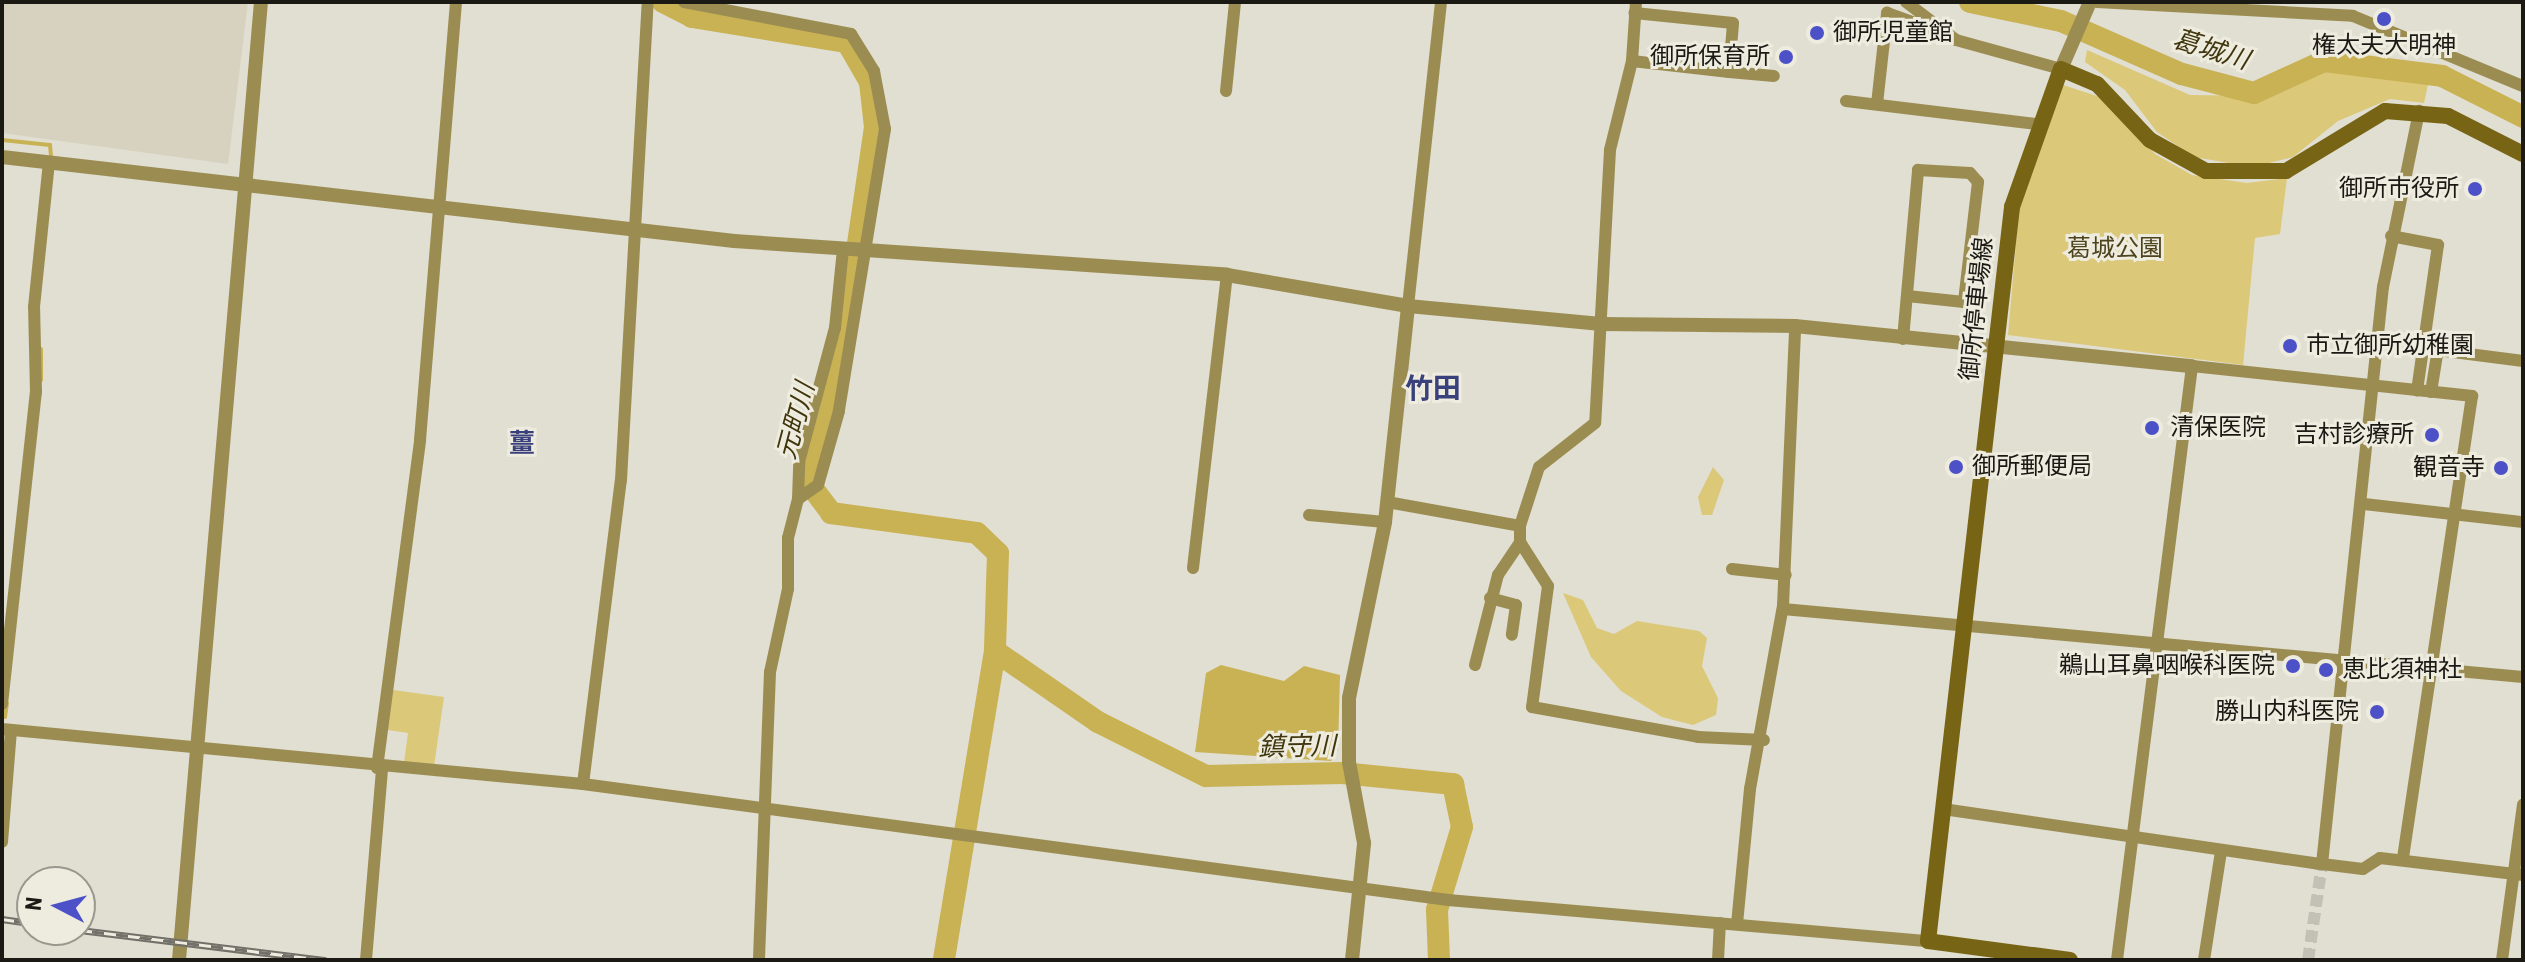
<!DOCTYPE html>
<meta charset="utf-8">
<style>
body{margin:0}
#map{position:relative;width:2525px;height:962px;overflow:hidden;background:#e1ded2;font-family:"Roboto Condensed","Noto Sans JP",sans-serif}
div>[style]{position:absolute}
.built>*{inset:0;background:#d7d2bf}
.green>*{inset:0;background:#dcc879}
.water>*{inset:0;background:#c9b254}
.stream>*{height:4px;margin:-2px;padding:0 2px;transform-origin:2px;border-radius:2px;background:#c9b254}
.river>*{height:22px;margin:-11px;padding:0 11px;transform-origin:11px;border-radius:11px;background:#c9b254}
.minor-tunnel>*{height:12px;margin-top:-6px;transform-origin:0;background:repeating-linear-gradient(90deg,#c3c0b6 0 12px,transparent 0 18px)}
.minor>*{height:12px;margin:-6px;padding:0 6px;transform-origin:6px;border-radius:6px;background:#9b8d52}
.tertiary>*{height:14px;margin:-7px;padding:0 7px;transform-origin:7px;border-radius:7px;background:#9b8d52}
.secondary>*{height:16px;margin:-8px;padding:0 8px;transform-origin:8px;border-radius:8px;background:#776515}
.rail>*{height:7px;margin-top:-3.5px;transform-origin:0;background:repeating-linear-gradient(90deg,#eeebdf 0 12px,#727068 0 24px);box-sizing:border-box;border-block:2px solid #727068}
.dots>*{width:22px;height:22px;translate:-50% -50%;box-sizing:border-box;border:4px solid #eeebdf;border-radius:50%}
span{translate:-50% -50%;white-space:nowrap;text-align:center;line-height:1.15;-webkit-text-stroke:6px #eeebdf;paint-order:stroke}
.poi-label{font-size:24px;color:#1a1914}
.left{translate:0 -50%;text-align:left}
.right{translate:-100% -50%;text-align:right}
.park-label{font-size:24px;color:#4d431c}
.street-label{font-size:24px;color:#1a1914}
.water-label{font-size:26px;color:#40360d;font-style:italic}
.neighbourhood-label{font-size:26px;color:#39407b;font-weight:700}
.quarter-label{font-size:28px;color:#39407b;font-weight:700}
.frame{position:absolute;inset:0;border:4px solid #1a1914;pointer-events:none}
.north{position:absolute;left:16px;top:866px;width:80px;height:80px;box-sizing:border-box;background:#eeebdf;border:2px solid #99978e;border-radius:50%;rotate:276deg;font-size:22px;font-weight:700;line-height:32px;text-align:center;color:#1a1914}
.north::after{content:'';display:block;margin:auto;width:28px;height:36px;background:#4c51c7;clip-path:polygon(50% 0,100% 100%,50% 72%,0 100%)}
</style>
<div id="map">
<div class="built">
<div style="clip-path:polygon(2px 2px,248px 2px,228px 164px,2px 133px)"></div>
</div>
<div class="green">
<div style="clip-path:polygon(2087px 50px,2190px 95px,2265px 96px,2290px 76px,2360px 64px,2429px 80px,2424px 103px,2390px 99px,2338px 121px,2293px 157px,2252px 167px,2194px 157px,2157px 132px,2125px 90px,2085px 62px)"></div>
<div style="clip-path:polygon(2063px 85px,2106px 99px,2155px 154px,2192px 175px,2247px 183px,2287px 178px,2280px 234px,2255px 238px,2243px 365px,2008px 335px,2019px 209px)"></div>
<div style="clip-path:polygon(1713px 467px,1724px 480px,1712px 515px,1702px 515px,1698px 497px)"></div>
<div style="clip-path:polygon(1563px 593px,1583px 600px,1597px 628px,1614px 634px,1637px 621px,1699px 631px,1707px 638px,1702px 666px,1718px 698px,1716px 715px,1693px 725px,1662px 717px,1621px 691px,1591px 657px)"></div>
<div style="clip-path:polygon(386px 689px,444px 697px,433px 773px,403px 770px,408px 733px,381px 729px)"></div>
</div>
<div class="water">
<div style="clip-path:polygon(1221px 665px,1284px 681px,1304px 666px,1340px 675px,1338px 750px,1331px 761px,1195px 752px,1206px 673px)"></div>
</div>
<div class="stream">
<div style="left:2px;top:140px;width:48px;rotate:5.9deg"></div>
<div style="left:50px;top:145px;width:12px;rotate:85deg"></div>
<div style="left:41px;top:349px;width:31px;rotate:90deg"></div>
<div style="left:5px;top:717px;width:14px;rotate:-82deg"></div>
</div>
<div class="river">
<div style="left:663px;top:2px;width:33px;rotate:27deg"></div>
<div style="left:692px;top:17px;width:157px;rotate:9.2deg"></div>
<div style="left:847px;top:42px;width:46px;rotate:60.1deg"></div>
<div style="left:870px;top:82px;width:45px;rotate:83.7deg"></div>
<div style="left:875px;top:127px;width:181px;rotate:98.3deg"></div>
<div style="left:849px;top:306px;width:108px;rotate:100.2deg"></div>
<div style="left:830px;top:412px;width:73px;rotate:107.4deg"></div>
<div style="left:808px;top:482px;width:39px;rotate:53deg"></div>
<div style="left:831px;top:513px;width:147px;rotate:7.8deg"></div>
<div style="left:977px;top:533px;width:29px;rotate:44deg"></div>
<div style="left:998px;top:553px;width:98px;rotate:91.8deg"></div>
<div style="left:995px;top:651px;width:313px;rotate:99.4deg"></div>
<div style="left:1970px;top:2px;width:93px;rotate:11.8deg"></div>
<div style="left:2061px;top:21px;width:132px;rotate:23.7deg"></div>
<div style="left:2182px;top:74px;width:74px;rotate:14.8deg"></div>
<div style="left:2254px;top:93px;width:77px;rotate:-24.6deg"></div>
<div style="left:2324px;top:61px;width:119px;rotate:7.2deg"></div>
<div style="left:2442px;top:76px;width:91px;rotate:26.8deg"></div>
<div style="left:995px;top:651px;width:125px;rotate:34.6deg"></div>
<div style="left:1098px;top:722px;width:121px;rotate:26.6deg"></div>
<div style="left:1206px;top:776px;width:136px;rotate:-1.3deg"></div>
<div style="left:1342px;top:773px;width:112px;rotate:5.7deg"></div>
<div style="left:1453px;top:784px;width:44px;rotate:78.2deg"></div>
<div style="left:1462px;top:827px;width:87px;rotate:106.8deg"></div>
<div style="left:1437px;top:910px;width:50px;rotate:87.7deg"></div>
</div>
<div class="minor-tunnel">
<div style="left:2308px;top:960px;width:97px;rotate:-81.7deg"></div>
</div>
<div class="minor">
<div style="left:684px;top:2px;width:170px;rotate:10.8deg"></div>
<div style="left:851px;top:34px;width:44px;rotate:58.1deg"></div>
<div style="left:874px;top:71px;width:59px;rotate:79.3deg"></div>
<div style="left:885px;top:129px;width:286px;rotate:99.3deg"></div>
<div style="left:839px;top:411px;width:77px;rotate:105.8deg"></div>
<div style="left:818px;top:485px;width:24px;rotate:145deg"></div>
<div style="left:798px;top:499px;width:40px;rotate:104.4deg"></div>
<div style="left:788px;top:538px;width:51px;rotate:90deg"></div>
<div style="left:788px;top:589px;width:85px;rotate:102.2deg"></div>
<div style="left:770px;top:672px;width:288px;rotate:92.2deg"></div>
<div style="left:1636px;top:2px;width:59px;rotate:93.9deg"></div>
<div style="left:1632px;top:61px;width:92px;rotate:103.9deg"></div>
<div style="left:1610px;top:150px;width:273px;rotate:93.1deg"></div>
<div style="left:1595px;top:423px;width:71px;rotate:141.8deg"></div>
<div style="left:1539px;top:467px;width:62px;rotate:107.9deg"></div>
<div style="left:1520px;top:526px;width:16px;rotate:90deg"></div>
<div style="left:1520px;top:542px;width:52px;rotate:57.5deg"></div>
<div style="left:1548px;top:586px;width:122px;rotate:97.5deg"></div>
<div style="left:1532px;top:707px;width:169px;rotate:10.2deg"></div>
<div style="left:1698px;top:737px;width:66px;rotate:2.6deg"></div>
<div style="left:1906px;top:2px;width:63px;rotate:37.2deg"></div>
<div style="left:1956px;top:40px;width:109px;rotate:15.4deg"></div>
<div style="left:2097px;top:2px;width:256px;rotate:3.1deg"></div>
<div style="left:2353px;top:16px;width:184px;rotate:22.4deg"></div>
<div style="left:1632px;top:61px;width:98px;rotate:6.5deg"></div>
<div style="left:1729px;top:72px;width:49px;rotate:-85.3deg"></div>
<div style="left:1733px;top:23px;width:99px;rotate:-174.2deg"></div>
<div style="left:1729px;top:72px;width:45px;rotate:5.1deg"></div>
<div style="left:1226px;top:91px;width:89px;rotate:-84.2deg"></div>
<div style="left:1846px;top:101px;width:192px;rotate:6.9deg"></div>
<div style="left:1877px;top:104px;width:92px;rotate:-83.7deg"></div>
<div style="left:1887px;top:13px;width:56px;rotate:19.7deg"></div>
<div style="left:2391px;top:236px;width:48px;rotate:10.8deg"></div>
<div style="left:2438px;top:245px;width:147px;rotate:98.2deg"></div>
<div style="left:1408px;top:306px;width:306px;rotate:-83.8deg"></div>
<div style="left:1903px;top:339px;width:170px;rotate:-84.9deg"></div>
<div style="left:1918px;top:170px;width:52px;rotate:3.3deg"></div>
<div style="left:1970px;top:173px;width:12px;rotate:48deg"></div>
<div style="left:1978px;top:182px;width:121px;rotate:96.7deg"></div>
<div style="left:1964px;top:302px;width:57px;rotate:-174deg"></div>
<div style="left:2422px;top:348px;width:102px;rotate:7.3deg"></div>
<div style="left:2431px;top:392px;width:44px;rotate:-80.8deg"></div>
<div style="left:798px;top:499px;width:37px;rotate:-88deg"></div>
<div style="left:799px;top:462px;width:139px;rotate:-75deg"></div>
<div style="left:835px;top:328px;width:79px;rotate:-84.2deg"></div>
<div style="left:1387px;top:502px;width:135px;rotate:10.2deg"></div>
<div style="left:2364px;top:504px;width:160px;rotate:6.5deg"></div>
<div style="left:1309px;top:515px;width:76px;rotate:5.3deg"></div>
<div style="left:1193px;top:568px;width:295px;rotate:-83.4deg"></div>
<div style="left:1732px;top:569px;width:54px;rotate:6.3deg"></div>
<div style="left:1490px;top:598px;width:27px;rotate:15deg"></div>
<div style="left:1516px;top:605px;width:30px;rotate:98deg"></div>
<div style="left:1783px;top:609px;width:743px;rotate:5.25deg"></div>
<div style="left:1475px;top:665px;width:93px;rotate:-75.7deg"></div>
<div style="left:1498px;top:575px;width:40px;rotate:-56deg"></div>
<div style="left:2px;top:704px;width:314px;rotate:-83.8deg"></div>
<div style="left:36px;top:392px;width:85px;rotate:-91.3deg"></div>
<div style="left:34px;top:307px;width:146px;rotate:-84.1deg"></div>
<div style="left:2px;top:729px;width:584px;rotate:5.41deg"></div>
<div style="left:583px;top:784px;width:873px;rotate:7.64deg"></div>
<div style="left:1448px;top:900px;width:482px;rotate:4.9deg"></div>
<div style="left:377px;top:768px;width:331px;rotate:-82.5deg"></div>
<div style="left:420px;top:440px;width:439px;rotate:-85.3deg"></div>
<div style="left:583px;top:784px;width:306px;rotate:-82.9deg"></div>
<div style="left:621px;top:480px;width:479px;rotate:-86.8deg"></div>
<div style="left:1943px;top:809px;width:383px;rotate:8.3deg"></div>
<div style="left:2322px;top:864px;width:41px;rotate:7deg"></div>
<div style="left:2363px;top:869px;width:20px;rotate:-33deg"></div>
<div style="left:2380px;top:858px;width:144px;rotate:6.8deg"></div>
<div style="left:2px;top:842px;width:112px;rotate:-85.4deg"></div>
<div style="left:2322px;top:864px;width:580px;rotate:-83.97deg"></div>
<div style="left:2383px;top:287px;width:180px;rotate:-78.4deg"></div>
<div style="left:1737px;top:924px;width:136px;rotate:-84.5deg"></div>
<div style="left:1750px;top:789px;width:186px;rotate:-79.8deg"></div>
<div style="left:1783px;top:606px;width:280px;rotate:-87.5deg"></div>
<div style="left:366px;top:960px;width:192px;rotate:-85.2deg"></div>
<div style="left:1718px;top:960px;width:37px;rotate:-87deg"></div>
<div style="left:2117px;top:960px;width:599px;rotate:-82.8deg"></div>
<div style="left:2192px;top:366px;width:282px;rotate:6.1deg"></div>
<div style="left:2472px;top:396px;width:469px;rotate:98.5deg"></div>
<div style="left:2204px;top:960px;width:110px;rotate:-81.1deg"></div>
<div style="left:2502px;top:960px;width:157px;rotate:-82.3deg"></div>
</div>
<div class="tertiary">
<div style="left:2061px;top:69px;width:73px;rotate:-66.6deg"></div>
<div style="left:2px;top:157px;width:737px;rotate:6.55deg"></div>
<div style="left:734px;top:241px;width:494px;rotate:3.9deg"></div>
<div style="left:1227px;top:275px;width:184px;rotate:9.7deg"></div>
<div style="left:1408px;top:306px;width:194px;rotate:5.3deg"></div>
<div style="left:1601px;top:324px;width:194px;rotate:0.6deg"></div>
<div style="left:1795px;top:326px;width:399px;rotate:5.8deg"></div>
<div style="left:179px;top:960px;width:962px;rotate:-85.11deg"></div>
<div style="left:1352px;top:960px;width:118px;rotate:-84.1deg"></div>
<div style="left:1364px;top:843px;width:82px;rotate:-100.5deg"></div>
<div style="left:1349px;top:762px;width:64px;rotate:-90deg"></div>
<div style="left:1349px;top:698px;width:180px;rotate:-78.4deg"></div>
<div style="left:1385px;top:522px;width:217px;rotate:-83.9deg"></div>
</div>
<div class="secondary">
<div style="left:2070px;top:960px;width:143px;rotate:-172.4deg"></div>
<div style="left:1928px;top:941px;width:739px;rotate:-83.47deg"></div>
<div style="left:2012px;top:207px;width:146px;rotate:-70.5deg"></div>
<div style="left:2061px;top:69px;width:39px;rotate:23deg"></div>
<div style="left:2097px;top:84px;width:77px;rotate:46.6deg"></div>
<div style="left:2150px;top:140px;width:64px;rotate:29deg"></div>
<div style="left:2206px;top:171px;width:80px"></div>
<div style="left:2286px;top:171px;width:116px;rotate:-31.2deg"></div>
<div style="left:2385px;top:111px;width:63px;rotate:4.5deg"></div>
<div style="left:2448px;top:116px;width:84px;rotate:26.9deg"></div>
</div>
<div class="rail">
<div style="left:2px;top:919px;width:30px;rotate:8deg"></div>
<div style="left:80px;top:930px;width:248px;rotate:7deg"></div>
</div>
<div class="dots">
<div style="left:2384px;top:19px;background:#4c51c7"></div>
<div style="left:1817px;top:33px;background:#4c51c7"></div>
<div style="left:1786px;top:57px;background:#4c51c7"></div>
<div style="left:2475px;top:189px;background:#4c51c7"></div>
<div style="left:2290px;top:346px;background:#4c51c7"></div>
<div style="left:2152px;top:428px;background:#4c51c7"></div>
<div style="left:2432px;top:435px;background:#4c51c7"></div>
<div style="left:1956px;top:467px;background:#4c51c7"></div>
<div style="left:2501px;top:468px;background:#4c51c7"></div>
<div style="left:2293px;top:666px;background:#4c51c7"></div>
<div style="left:2326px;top:670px;background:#4c51c7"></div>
<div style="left:2377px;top:712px;background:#4c51c7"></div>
</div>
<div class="poi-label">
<span class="left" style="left:1833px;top:33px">御所児童館</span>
<span style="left:2384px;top:46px">権太夫大明神</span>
<span class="right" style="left:1770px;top:57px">御所保育所</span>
<span class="right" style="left:2459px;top:189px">御所市役所</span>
<span class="left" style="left:2306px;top:346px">市立御所幼稚園</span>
<span class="left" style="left:2170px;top:428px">清保医院</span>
<span class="right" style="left:2414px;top:435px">吉村診療所</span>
<span class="left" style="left:1972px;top:467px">御所郵便局</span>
<span class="right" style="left:2485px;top:468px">観音寺</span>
<span class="right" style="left:2275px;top:666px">鵜山耳鼻咽喉科医院</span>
<span class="left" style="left:2342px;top:670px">恵比須神社</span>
<span class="right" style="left:2359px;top:712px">勝山内科医院</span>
</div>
<div class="park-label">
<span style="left:2115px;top:249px">葛城公園</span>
</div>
<div class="street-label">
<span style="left:1977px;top:309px;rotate:-84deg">御所停車場線</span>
</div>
<div class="water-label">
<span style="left:2211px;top:50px;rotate:17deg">葛城川</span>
<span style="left:796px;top:421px;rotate:-75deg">元町川</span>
<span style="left:1297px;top:747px;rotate:-1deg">鎮守川</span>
</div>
<div class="neighbourhood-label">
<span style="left:522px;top:444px">薑</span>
</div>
<div class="quarter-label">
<span style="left:1433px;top:389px">竹田</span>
</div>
<div class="frame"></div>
<div class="north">N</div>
</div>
